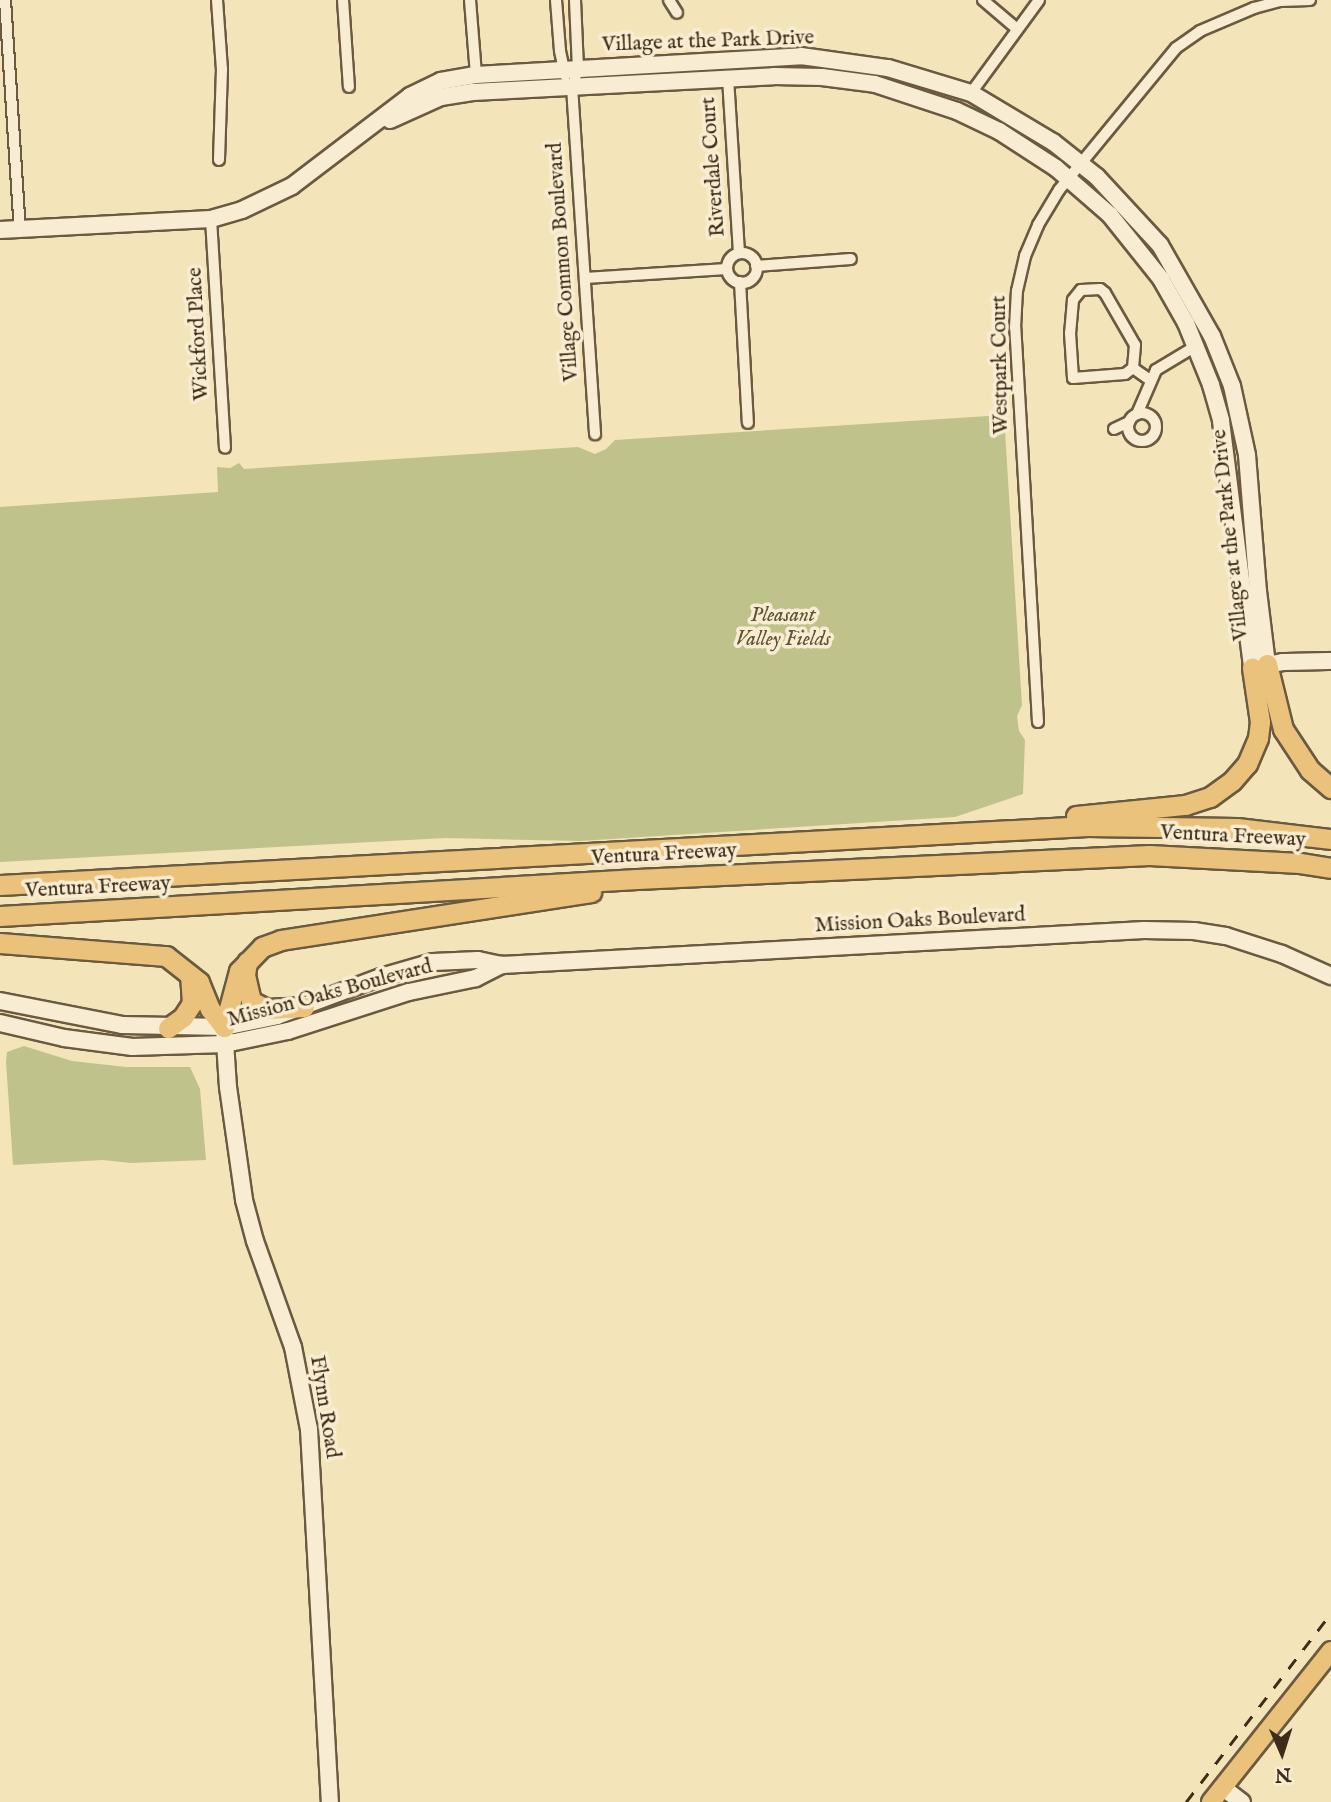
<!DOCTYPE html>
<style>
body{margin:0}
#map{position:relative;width:1331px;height:1802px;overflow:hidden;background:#f4e4b9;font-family:"IM FELL English",serif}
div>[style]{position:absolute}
.green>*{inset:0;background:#c0c28c}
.roads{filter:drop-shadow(2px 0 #6b5a40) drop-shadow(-2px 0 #6b5a40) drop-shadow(0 2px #6b5a40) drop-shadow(0 -2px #6b5a40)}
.street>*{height:10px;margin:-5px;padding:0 5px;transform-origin:5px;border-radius:5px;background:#f8edd2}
.street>.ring{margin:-5px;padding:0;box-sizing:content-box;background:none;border:10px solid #f8edd2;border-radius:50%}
.secondary>*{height:16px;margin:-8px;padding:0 8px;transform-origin:8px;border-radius:8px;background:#f8edd2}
.primary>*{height:18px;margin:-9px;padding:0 9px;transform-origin:9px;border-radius:9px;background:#eac27c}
.highway>*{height:19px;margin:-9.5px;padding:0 9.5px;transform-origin:9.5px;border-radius:9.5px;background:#eac27c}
.rail>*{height:2.5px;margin-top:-1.25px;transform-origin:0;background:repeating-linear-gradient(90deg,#3d2c17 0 12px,transparent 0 24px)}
span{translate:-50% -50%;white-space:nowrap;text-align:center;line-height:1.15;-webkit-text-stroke:7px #f8edd2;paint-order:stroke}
.street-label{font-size:21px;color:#3d2c17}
.park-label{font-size:21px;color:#5e5234;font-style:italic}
.north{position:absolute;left:1247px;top:1718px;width:70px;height:70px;-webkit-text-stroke:5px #f8edd2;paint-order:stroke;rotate:177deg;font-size:19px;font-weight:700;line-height:28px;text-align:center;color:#3d2c17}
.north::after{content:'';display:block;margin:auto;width:24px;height:32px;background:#3d2c17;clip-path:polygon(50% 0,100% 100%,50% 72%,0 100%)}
</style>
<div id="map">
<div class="green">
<div style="clip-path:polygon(1004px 415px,1022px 705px,1017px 716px,1019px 731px,1025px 740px,1023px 794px,955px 817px,580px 841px,446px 838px,0 862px,0 507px,218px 492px,217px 467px,230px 468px,239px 463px,244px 469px,578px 447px,595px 454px,606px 449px,615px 440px)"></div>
<div style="clip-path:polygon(24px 1046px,72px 1061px,126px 1067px,190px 1067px,200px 1089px,206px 1160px,130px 1163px,103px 1160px,13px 1165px,6px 1062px,7px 1052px)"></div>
</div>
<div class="roads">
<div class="street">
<div style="left:5px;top:0;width:230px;rotate:86.3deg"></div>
<div style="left:217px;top:0;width:69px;rotate:85.9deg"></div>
<div style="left:222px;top:69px;width:91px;rotate:91.9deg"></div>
<div style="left:343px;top:0;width:87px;rotate:86.1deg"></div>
<div style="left:470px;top:0;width:75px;rotate:85.4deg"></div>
<div style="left:556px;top:0;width:51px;rotate:85.5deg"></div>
<div style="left:560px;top:51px;width:25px;rotate:78deg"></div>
<div style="left:575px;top:0;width:69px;rotate:87.5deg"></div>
<div style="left:578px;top:69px;width:19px;rotate:108deg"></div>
<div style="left:572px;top:87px;width:15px;rotate:86deg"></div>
<div style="left:573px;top:102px;width:333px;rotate:86.2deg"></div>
<div style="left:669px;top:0;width:15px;rotate:58deg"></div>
<div style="left:983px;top:0;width:43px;rotate:40.3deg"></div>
<div style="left:728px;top:78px;width:175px;rotate:86.4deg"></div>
<div style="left:971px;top:93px;width:115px;rotate:-53.8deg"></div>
<div style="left:211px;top:219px;width:229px;rotate:86.5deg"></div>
<div class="ring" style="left:727px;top:253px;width:20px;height:20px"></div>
<div style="left:756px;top:266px;width:95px;rotate:-4.2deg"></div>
<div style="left:585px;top:278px;width:142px;rotate:-3.6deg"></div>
<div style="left:740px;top:282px;width:141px;rotate:86.8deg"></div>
<div style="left:1133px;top:368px;width:23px;rotate:-85deg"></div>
<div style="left:1135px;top:345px;width:60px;rotate:-120deg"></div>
<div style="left:1105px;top:293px;width:6px;rotate:-141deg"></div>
<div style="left:1100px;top:289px;width:19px;rotate:177deg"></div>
<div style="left:1081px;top:290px;width:13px;rotate:129deg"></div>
<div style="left:1073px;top:300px;width:33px;rotate:95deg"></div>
<div style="left:1070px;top:333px;width:45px;rotate:86.2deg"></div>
<div style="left:1073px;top:378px;width:52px;rotate:-4.4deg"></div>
<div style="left:1125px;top:374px;width:10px;rotate:-37deg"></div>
<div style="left:1133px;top:368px;width:21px;rotate:35deg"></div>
<div class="ring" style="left:1128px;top:413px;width:18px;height:18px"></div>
<div style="left:1137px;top:414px;width:48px;rotate:-66.6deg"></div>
<div style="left:1156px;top:370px;width:47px;rotate:-31deg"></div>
<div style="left:1114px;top:429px;width:17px;rotate:-25deg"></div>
<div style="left:1038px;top:722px;width:395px;rotate:-93.3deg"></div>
<div style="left:1015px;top:328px;width:37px;rotate:-87deg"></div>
<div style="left:1017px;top:291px;width:36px;rotate:-77deg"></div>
<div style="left:1025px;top:256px;width:34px;rotate:-67deg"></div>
<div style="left:1038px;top:225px;width:41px;rotate:-59deg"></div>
<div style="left:1059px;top:190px;width:184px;rotate:-50.5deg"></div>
<div style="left:1176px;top:48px;width:29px;rotate:-35deg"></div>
<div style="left:1200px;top:31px;width:59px;rotate:-23.1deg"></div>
<div style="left:1254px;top:8px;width:27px;rotate:-15deg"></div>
<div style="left:1280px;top:1px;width:30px;rotate:-2deg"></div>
</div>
<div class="secondary">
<div style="left:390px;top:120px;width:56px;rotate:-24.3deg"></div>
<div style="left:441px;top:97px;width:32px;rotate:-9deg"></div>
<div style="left:473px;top:92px;width:301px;rotate:-3deg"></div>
<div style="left:774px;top:76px;width:48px;rotate:1.2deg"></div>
<div style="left:822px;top:77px;width:53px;rotate:7.5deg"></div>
<div style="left:875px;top:84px;width:86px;rotate:18.2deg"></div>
<div style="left:957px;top:111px;width:47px;rotate:25.5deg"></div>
<div style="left:999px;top:131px;width:68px;rotate:33deg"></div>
<div style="left:1056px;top:168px;width:72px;rotate:41deg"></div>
<div style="left:1110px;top:215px;width:82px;rotate:51.4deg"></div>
<div style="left:1161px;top:279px;width:51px;rotate:60.4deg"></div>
<div style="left:1186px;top:323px;width:67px;rotate:68deg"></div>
<div style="left:1211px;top:385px;width:37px;rotate:74deg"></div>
<div style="left:1221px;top:421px;width:249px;rotate:82.8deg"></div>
<div style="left:1252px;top:668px;width:32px;rotate:-11deg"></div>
<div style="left:1283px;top:662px;width:48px;rotate:-1.2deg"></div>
<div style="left:0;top:230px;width:211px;rotate:-3deg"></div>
<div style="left:211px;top:219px;width:32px;rotate:-16deg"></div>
<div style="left:242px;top:210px;width:55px;rotate:-25.6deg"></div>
<div style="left:292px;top:186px;width:148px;rotate:-37.3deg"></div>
<div style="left:410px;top:96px;width:34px;rotate:-26deg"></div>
<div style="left:441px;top:81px;width:36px;rotate:-10deg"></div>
<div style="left:476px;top:75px;width:326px;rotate:-3.3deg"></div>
<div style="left:801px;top:56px;width:88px;rotate:7.9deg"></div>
<div style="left:888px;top:68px;width:87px;rotate:16.8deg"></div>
<div style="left:971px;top:93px;width:96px;rotate:30.9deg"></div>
<div style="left:1053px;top:142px;width:56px;rotate:38.5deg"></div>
<div style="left:1097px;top:177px;width:93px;rotate:47.2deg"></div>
<div style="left:1160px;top:245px;width:105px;rotate:60.3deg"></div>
<div style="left:1212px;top:336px;width:54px;rotate:68.2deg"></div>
<div style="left:1232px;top:386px;width:71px;rotate:77.7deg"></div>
<div style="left:1247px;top:455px;width:136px;rotate:85.4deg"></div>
<div style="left:1258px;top:591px;width:74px;rotate:83deg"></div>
<div style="left:0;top:1001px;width:124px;rotate:11.1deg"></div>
<div style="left:122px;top:1025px;width:102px;rotate:1.1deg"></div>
<div style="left:224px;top:1027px;width:54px;rotate:-11.7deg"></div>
<div style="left:277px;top:1016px;width:111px;rotate:-20.6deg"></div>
<div style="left:381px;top:977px;width:54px;rotate:-16.1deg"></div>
<div style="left:433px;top:962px;width:45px;rotate:-2.5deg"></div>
<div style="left:478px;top:960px;width:25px;rotate:12deg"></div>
<div style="left:502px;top:965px;width:643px;rotate:-3.12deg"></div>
<div style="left:1144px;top:930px;width:50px;rotate:1.1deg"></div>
<div style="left:1194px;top:931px;width:32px;rotate:9deg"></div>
<div style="left:1226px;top:936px;width:59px;rotate:17.8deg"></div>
<div style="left:1282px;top:954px;width:54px;rotate:24.2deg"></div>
<div style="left:0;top:1023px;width:66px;rotate:13.2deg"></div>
<div style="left:64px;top:1038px;width:69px;rotate:7.5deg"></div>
<div style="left:132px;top:1047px;width:93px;rotate:-1.8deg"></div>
<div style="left:225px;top:1044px;width:64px;rotate:-11.7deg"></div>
<div style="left:288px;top:1031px;width:127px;rotate:-17.9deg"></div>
<div style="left:409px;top:992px;width:68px;rotate:-11.8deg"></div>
<div style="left:476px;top:978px;width:29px;rotate:-27deg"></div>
<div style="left:224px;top:1027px;width:60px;rotate:86.2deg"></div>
<div style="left:228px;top:1087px;width:114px;rotate:81.9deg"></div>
<div style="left:244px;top:1200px;width:42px;rotate:75deg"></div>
<div style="left:255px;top:1241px;width:113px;rotate:70.3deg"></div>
<div style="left:293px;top:1347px;width:84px;rotate:79deg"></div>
<div style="left:309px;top:1429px;width:374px;rotate:86.8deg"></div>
<div style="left:1222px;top:1787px;width:25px;rotate:37deg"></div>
</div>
<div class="primary">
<div style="left:1211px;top:1802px;width:193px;rotate:-51.5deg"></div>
</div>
<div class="highway">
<div style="left:1267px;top:664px;width:67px;rotate:76.2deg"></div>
<div style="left:1283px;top:729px;width:49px;rotate:56.6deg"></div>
<div style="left:1310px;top:770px;width:28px;rotate:41deg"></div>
<div style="left:1076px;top:816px;width:110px;rotate:-5.8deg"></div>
<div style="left:1185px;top:805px;width:26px;rotate:-18deg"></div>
<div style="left:1210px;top:797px;width:27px;rotate:-36deg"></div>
<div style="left:1232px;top:781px;width:23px;rotate:-49deg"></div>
<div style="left:1247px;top:764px;width:28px;rotate:-67deg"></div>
<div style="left:1258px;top:738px;width:16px;rotate:-83deg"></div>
<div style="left:1260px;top:722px;width:55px;rotate:-98.4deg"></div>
<div style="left:0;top:885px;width:1089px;rotate:-3.11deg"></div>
<div style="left:1087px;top:826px;width:150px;rotate:0.8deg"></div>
<div style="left:1237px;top:828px;width:95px;rotate:6.7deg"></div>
<div style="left:0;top:916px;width:638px;rotate:-3.32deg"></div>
<div style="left:637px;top:879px;width:513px;rotate:-2.68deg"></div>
<div style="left:1149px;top:855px;width:151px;rotate:3deg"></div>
<div style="left:1300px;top:863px;width:31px;rotate:9deg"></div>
<div style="left:0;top:943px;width:167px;rotate:4.5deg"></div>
<div style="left:166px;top:956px;width:42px;rotate:38.2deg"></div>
<div style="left:199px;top:982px;width:29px;rotate:68deg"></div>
<div style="left:210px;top:1009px;width:23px;rotate:52deg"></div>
<div style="left:247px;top:962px;width:13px;rotate:99deg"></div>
<div style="left:245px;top:975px;width:27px;rotate:77deg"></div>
<div style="left:251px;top:1001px;width:18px;rotate:27deg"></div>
<div style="left:267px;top:1009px;width:37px;rotate:-3deg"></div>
<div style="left:224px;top:1027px;width:58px;rotate:-75deg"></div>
<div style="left:239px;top:971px;width:33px;rotate:-46deg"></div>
<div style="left:262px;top:947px;width:20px;rotate:-20deg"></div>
<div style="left:281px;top:940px;width:314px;rotate:-8.8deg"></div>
<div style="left:168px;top:1028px;width:19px;rotate:-36deg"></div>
<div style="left:183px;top:1017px;width:17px;rotate:-57deg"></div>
<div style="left:192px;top:1003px;width:28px;rotate:-94deg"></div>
</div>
</div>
<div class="rail">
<div style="left:1186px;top:1802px;width:238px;rotate:-52.5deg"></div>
</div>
<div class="street-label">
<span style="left:708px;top:42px;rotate:-2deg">Village at the Park Drive</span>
<span style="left:714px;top:167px;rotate:-94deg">Riverdale Court</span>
<span style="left:564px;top:262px;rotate:-94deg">Village Common Boulevard</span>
<span style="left:199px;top:334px;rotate:-93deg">Wickford Place</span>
<span style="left:1001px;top:365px;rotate:-91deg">Westpark Court</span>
<span style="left:1231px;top:535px;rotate:-96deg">Village at the Park Drive</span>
<span style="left:1233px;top:837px;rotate:3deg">Ventura Freeway</span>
<span style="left:664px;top:855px;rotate:-3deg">Ventura Freeway</span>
<span style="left:98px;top:888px;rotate:-3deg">Ventura Freeway</span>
<span style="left:920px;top:921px;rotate:-3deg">Mission Oaks Boulevard</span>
<span style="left:330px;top:994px;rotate:-15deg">Mission Oaks Boulevard</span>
<span style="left:324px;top:1407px;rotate:81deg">Flynn Road</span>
</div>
<div class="park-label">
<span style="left:783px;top:628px">Pleasant<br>Valley Fields</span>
</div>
<div class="north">N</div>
</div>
